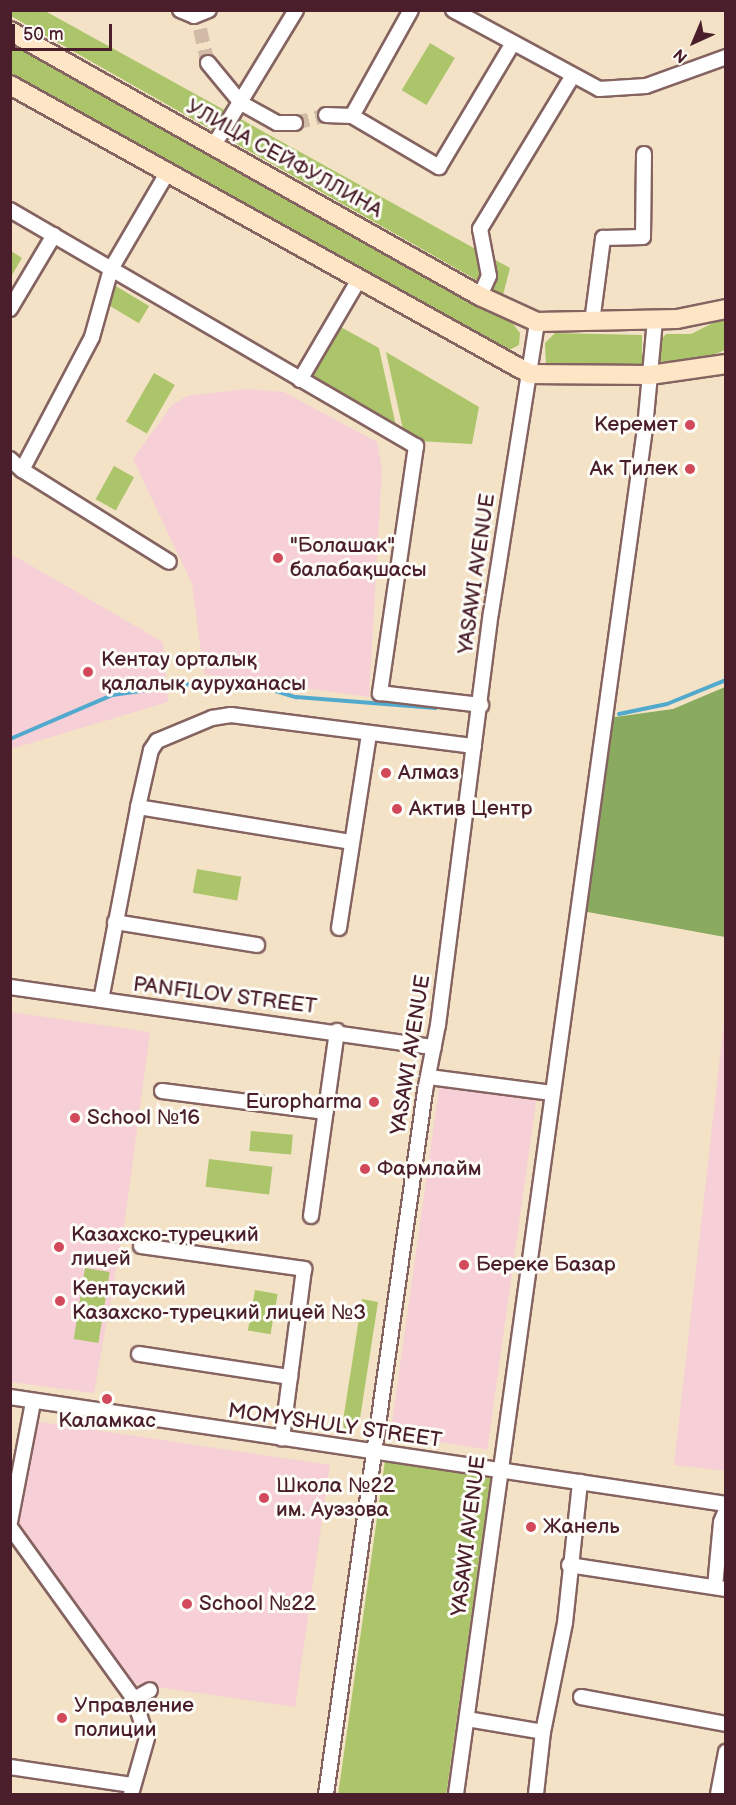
<!DOCTYPE html>
<meta charset="utf-8">
<style>
body{margin:0}
#map{position:relative;width:736px;height:1805px;overflow:hidden;background:#f3e2c6;font-family:"Balsamiq Sans",sans-serif}
div>[style]{position:absolute}
.built>*{inset:0;background:#f6cfd7;transform-origin:0 0}
.green>*{inset:0;background:#acc56b;transform-origin:0 0}
.forest>*{inset:0;background:#89aa5f}
.stream>*{height:4px;margin:-2px;padding:0 2px;transform-origin:2px;border-radius:2px;background:#51aace}
.minor-tunnel>*{height:14px;margin-top:-7px;transform-origin:0;background:repeating-linear-gradient(90deg,#d1bba7 0 14px,transparent 0 21px)}
.roads{filter:drop-shadow(2px 0 #856361) drop-shadow(-2px 0 #856361) drop-shadow(0 2px #856361) drop-shadow(0 -2px #856361)}
.minor>*{height:14px;margin:-7px;padding:0 7px;transform-origin:7px;border-radius:7px;background:#fff}
.secondary>*{height:18px;margin:-9px;padding:0 9px;transform-origin:9px;border-radius:9px;background:#fee5c5}
.dots>*{width:16px;height:16px;translate:-50% -50%;box-sizing:border-box;border:3px solid #fdfcf7;border-radius:50%}
span{translate:-50% -50%;white-space:nowrap;text-align:center;line-height:1.15;-webkit-text-stroke:6px #fdfcf7;paint-order:stroke}
.street-label{font-size:21px;color:#4a1f2b}
.poi-label{font-size:21px;color:#4a1f2b}
.right{translate:-100% -50%;text-align:right}
.left{translate:0 -50%;text-align:left}
.frame{position:absolute;inset:0;border:12px solid #4a1f2b;pointer-events:none}
.north{position:absolute;left:664px;top:12px;width:60px;height:60px;-webkit-text-stroke:4px #fdfcf7;paint-order:stroke;rotate:224deg;font-size:16px;font-weight:700;line-height:24px;text-align:center;color:#4a1f2b}
.north::after{content:'';display:block;margin:auto;width:21px;height:27px;background:#4a1f2b;clip-path:polygon(50% 0,100% 100%,50% 72%,0 100%)}
.scale{position:absolute;left:12px;top:24px;width:100px;height:27px;box-sizing:border-box;border:3px solid #4a1f2b;border-top:0;padding-left:8px;font-size:18px;line-height:21px;white-space:nowrap;color:#4a1f2b;-webkit-text-stroke:4px #fdfcf7;paint-order:stroke}
</style>
<div id="map">
<div class="built">
<div style="clip-path:polygon(246px 389px,284px 392px,377px 442px,382px 469px,369px 697px,204px 674px,192px 584px,133px 459px,172px 405px,187px 396px)"></div>
<div style="clip-path:polygon(11px 554px,163px 642px,168px 702px,11px 749px)"></div>
<div style="clip-path:polygon(11px 1012px,150px 1032px,125px 1219px,94px 1393px,11px 1382px)"></div>
<div style="clip-path:polygon(725px 1012px,726px 1471px,725px 1471px,674px 1465px)"></div>
<div style="left:440px;top:1081px;width:98px;height:358px;rotate:8deg"></div>
<div style="clip-path:polygon(28px 1420px,330px 1465px,295px 1707px,115px 1681px,13px 1527px)"></div>
</div>
<div class="green">
<div style="clip-path:polygon(11px 11px,45px 11px,510px 268px,503px 295px,11px 16px)"></div>
<div style="clip-path:polygon(11px 39px,510px 320px,520px 333px,519px 345px,507px 351px,11px 73px)"></div>
<div style="left:430px;top:43px;width:29px;height:55px;rotate:31deg"></div>
<div style="clip-path:polygon(11px 251px,22px 258px,12px 275px,10px 275px)"></div>
<div style="left:114px;top:285px;width:41px;height:20px;rotate:31deg"></div>
<div style="clip-path:polygon(725px 317px,725px 350px,708px 357px,658px 362px,659px 342px,666px 334px,691px 334px)"></div>
<div style="clip-path:polygon(337px 325px,379px 348px,396px 426px,308px 378px)"></div>
<div style="clip-path:polygon(555px 333px,642px 335px,642px 364px,546px 368px,545px 343px)"></div>
<div style="clip-path:polygon(386px 352px,479px 407px,472px 444px,418px 441px,404px 434px)"></div>
<div style="left:154px;top:373px;width:24px;height:56px;rotate:30deg"></div>
<div style="left:114px;top:466px;width:23px;height:38px;rotate:29deg"></div>
<div style="left:197px;top:869px;width:45px;height:24px;rotate:10deg"></div>
<div style="left:251px;top:1131px;width:42px;height:20px;rotate:5deg"></div>
<div style="left:209px;top:1159px;width:64px;height:28px;rotate:7deg"></div>
<div style="left:85px;top:1268px;width:25px;height:72px;rotate:9deg"></div>
<div style="left:255px;top:1290px;width:23px;height:41px;rotate:10deg"></div>
<div style="clip-path:polygon(362px 1299px,378px 1302px,359px 1425px,350px 1433px,344px 1430px,343px 1421px)"></div>
<div style="left:385px;top:1461px;width:107px;height:336px;rotate:8deg"></div>
</div>
<div class="forest">
<div style="clip-path:polygon(725px 687px,725px 937px,582px 911px,608px 718px,673px 709px)"></div>
</div>
<div class="stream">
<div style="left:619px;top:714px;width:49px;rotate:-11.8deg"></div>
<div style="left:667px;top:704px;width:64px;rotate:-22.1deg"></div>
<div style="left:10px;top:739px;width:111px;rotate:-23.3deg"></div>
<div style="left:112px;top:695px;width:87px;rotate:-7.9deg"></div>
<div style="left:198px;top:683px;width:61px;rotate:2.8deg"></div>
<div style="left:259px;top:686px;width:39px;rotate:17deg"></div>
<div style="left:296px;top:697px;width:140px;rotate:4.5deg"></div>
</div>
<div class="minor-tunnel">
<div style="left:200px;top:29px;width:35px;rotate:77deg"></div>
<div style="left:295px;top:123px;width:32px;rotate:-14deg"></div>
</div>
<div class="roads">
<div class="minor">
<div style="left:180px;top:10px;width:15px;rotate:23deg"></div>
<div style="left:194px;top:16px;width:16px;rotate:-22deg"></div>
<div style="left:453px;top:10px;width:166px;rotate:28.4deg"></div>
<div style="left:599px;top:89px;width:47px;rotate:-3.7deg"></div>
<div style="left:646px;top:86px;width:85px;rotate:-19.9deg"></div>
<div style="left:208px;top:63px;width:52px;rotate:50.5deg"></div>
<div style="left:241px;top:103px;width:41px;rotate:29.1deg"></div>
<div style="left:277px;top:123px;width:18px"></div>
<div style="left:326px;top:115px;width:26px;rotate:2deg"></div>
<div style="left:352px;top:116px;width:101px;rotate:30.4deg"></div>
<div style="left:439px;top:167px;width:144px;rotate:-59.2deg"></div>
<div style="left:352px;top:116px;width:121px;rotate:-60.9deg"></div>
<div style="left:214px;top:145px;width:158px;rotate:-58.7deg"></div>
<div style="left:10px;top:210px;width:470px;rotate:30.2deg"></div>
<div style="left:416px;top:446px;width:250px;rotate:98.3deg"></div>
<div style="left:380px;top:693px;width:102px;rotate:6.8deg"></div>
<div style="left:480px;top:296px;width:22px;rotate:-66deg"></div>
<div style="left:489px;top:276px;width:48px;rotate:-100.8deg"></div>
<div style="left:480px;top:229px;width:178px;rotate:-58.8deg"></div>
<div style="left:10px;top:309px;width:86px;rotate:-59.3deg"></div>
<div style="left:592px;top:322px;width:85px;rotate:-82.5deg"></div>
<div style="left:603px;top:238px;width:40px;rotate:-1.4deg"></div>
<div style="left:643px;top:237px;width:83px;rotate:-89.3deg"></div>
<div style="left:300px;top:380px;width:115px;rotate:-59.6deg"></div>
<div style="left:10px;top:459px;width:16px;rotate:43deg"></div>
<div style="left:22px;top:470px;width:173px;rotate:32deg"></div>
<div style="left:22px;top:470px;width:150px;rotate:-62.2deg"></div>
<div style="left:92px;top:337px;width:71px;rotate:-74.4deg"></div>
<div style="left:111px;top:269px;width:111px;rotate:-59.7deg"></div>
<div style="left:138px;top:807px;width:216px;rotate:9.3deg"></div>
<div style="left:115px;top:922px;width:144px;rotate:9.2deg"></div>
<div style="left:339px;top:928px;width:195px;rotate:-81.2deg"></div>
<div style="left:10px;top:987px;width:428px;rotate:8.1deg"></div>
<div style="left:101px;top:1000px;width:197px;rotate:-79.1deg"></div>
<div style="left:138px;top:807px;width:58px;rotate:-77.2deg"></div>
<div style="left:151px;top:750px;width:11px;rotate:-56deg"></div>
<div style="left:157px;top:741px;width:60px;rotate:-22.7deg"></div>
<div style="left:212px;top:718px;width:19px;rotate:-9deg"></div>
<div style="left:231px;top:715px;width:245px;rotate:7.3deg"></div>
<div style="left:429px;top:1077px;width:124px;rotate:7.4deg"></div>
<div style="left:162px;top:1091px;width:165px;rotate:7.3deg"></div>
<div style="left:311px;top:1216px;width:187px;rotate:-82deg"></div>
<div style="left:141px;top:1246px;width:165px;rotate:8deg"></div>
<div style="left:304px;top:1269px;width:171px;rotate:97.4deg"></div>
<div style="left:139px;top:1354px;width:153px;rotate:8.7deg"></div>
<div style="left:10px;top:1397px;width:724px;rotate:8.5deg"></div>
<div style="left:10px;top:1522px;width:121px;rotate:-79.1deg"></div>
<div style="left:10px;top:1527px;width:212px;rotate:54.2deg"></div>
<div style="left:134px;top:1699px;width:41px;rotate:71.6deg"></div>
<div style="left:147px;top:1738px;width:58px;rotate:105.9deg"></div>
<div style="left:569px;top:1565px;width:159px;rotate:8.7deg"></div>
<div style="left:715px;top:1587px;width:65px;rotate:-84.7deg"></div>
<div style="left:721px;top:1522px;width:13px;rotate:-67deg"></div>
<div style="left:581px;top:1697px;width:147px;rotate:10.5deg"></div>
<div style="left:134px;top:1699px;width:18px;rotate:-29deg"></div>
<div style="left:467px;top:1719px;width:77px;rotate:9.7deg"></div>
<div style="left:10px;top:1767px;width:123px;rotate:8.4deg"></div>
<div style="left:326px;top:1794px;width:710px;rotate:-81.98deg"></div>
<div style="left:425px;top:1091px;width:67px;rotate:-78.9deg"></div>
<div style="left:438px;top:1025px;width:415px;rotate:-82.7deg"></div>
<div style="left:491px;top:613px;width:295px;rotate:-81deg"></div>
<div style="left:456px;top:1794px;width:1379px;rotate:-82.12deg"></div>
<div style="left:645px;top:428px;width:107px;rotate:-84.7deg"></div>
<div style="left:536px;top:1794px;width:62px;rotate:-83.6deg"></div>
<div style="left:543px;top:1732px;width:111px;rotate:-78.6deg"></div>
<div style="left:565px;top:1623px;width:142px;rotate:-83.9deg"></div>
<div style="left:718px;top:1794px;width:43px;rotate:-79.2deg"></div>
</div>
<div class="secondary">
<div style="left:10px;top:31px;width:540px;rotate:29.42deg"></div>
<div style="left:480px;top:296px;width:63px;rotate:24.5deg"></div>
<div style="left:537px;top:322px;width:140px;rotate:-1.2deg"></div>
<div style="left:677px;top:319px;width:50px;rotate:-11.5deg"></div>
<div style="left:10px;top:85px;width:595px;rotate:29.06deg"></div>
<div style="left:530px;top:374px;width:120px;rotate:0.5deg"></div>
<div style="left:650px;top:375px;width:77px;rotate:-8.2deg"></div>
</div>
</div>
<div class="dots">
<div style="left:690px;top:425px;background:#d1495b"></div>
<div style="left:690px;top:469px;background:#d1495b"></div>
<div style="left:278px;top:558px;background:#d1495b"></div>
<div style="left:88px;top:672px;background:#d1495b"></div>
<div style="left:386px;top:773px;background:#d1495b"></div>
<div style="left:397px;top:809px;background:#d1495b"></div>
<div style="left:374px;top:1102px;background:#d1495b"></div>
<div style="left:75px;top:1118px;background:#d1495b"></div>
<div style="left:365px;top:1169px;background:#d1495b"></div>
<div style="left:59px;top:1247px;background:#d1495b"></div>
<div style="left:464px;top:1265px;background:#d1495b"></div>
<div style="left:60px;top:1301px;background:#d1495b"></div>
<div style="left:107px;top:1399px;background:#d1495b"></div>
<div style="left:264px;top:1498px;background:#d1495b"></div>
<div style="left:531px;top:1527px;background:#d1495b"></div>
<div style="left:187px;top:1604px;background:#d1495b"></div>
<div style="left:62px;top:1718px;background:#d1495b"></div>
</div>
<div class="street-label">
<span style="left:284px;top:159px;rotate:29deg">УЛИЦА СЕЙФУЛЛИНА</span>
<span style="left:477px;top:574px;rotate:-82deg">YASAWI AVENUE</span>
<span style="left:225px;top:996px;rotate:7deg">PANFILOV STREET</span>
<span style="left:411px;top:1055px;rotate:-81deg">YASAWI AVENUE</span>
<span style="left:335px;top:1426px;rotate:8deg">MOMYSHULY STREET</span>
<span style="left:469px;top:1536px;rotate:-83deg">YASAWI AVENUE</span>
</div>
<div class="poi-label">
<span class="right" style="left:678px;top:425px">Керемет</span>
<span class="right" style="left:678px;top:469px">Ак Тилек</span>
<span class="left" style="left:290px;top:558px">"Болашак"<br>балабақшасы</span>
<span class="left" style="left:101px;top:672px">Кентау орталық<br>қалалық ауруханасы</span>
<span class="left" style="left:398px;top:773px">Алмаз</span>
<span class="left" style="left:409px;top:809px">Актив Центр</span>
<span class="right" style="left:362px;top:1102px">Europharma</span>
<span class="left" style="left:87px;top:1118px">School №16</span>
<span class="left" style="left:377px;top:1169px">Фармлайм</span>
<span class="left" style="left:71px;top:1247px">Казахско-турецкий<br>лицей</span>
<span class="left" style="left:476px;top:1265px">Береке Базар</span>
<span class="left" style="left:72px;top:1301px">Кентауский<br>Казахско-турецкий лицей №3</span>
<span style="left:107px;top:1421px">Каламкас</span>
<span class="left" style="left:276px;top:1498px">Школа №22<br>им. Ауэзова</span>
<span class="left" style="left:543px;top:1527px">Жанель</span>
<span class="left" style="left:199px;top:1604px">School №22</span>
<span class="left" style="left:74px;top:1718px">Управление<br>полиции</span>
</div>
<div class="frame"></div>
<div class="north">N</div>
<div class="scale">50 m</div>
</div>
